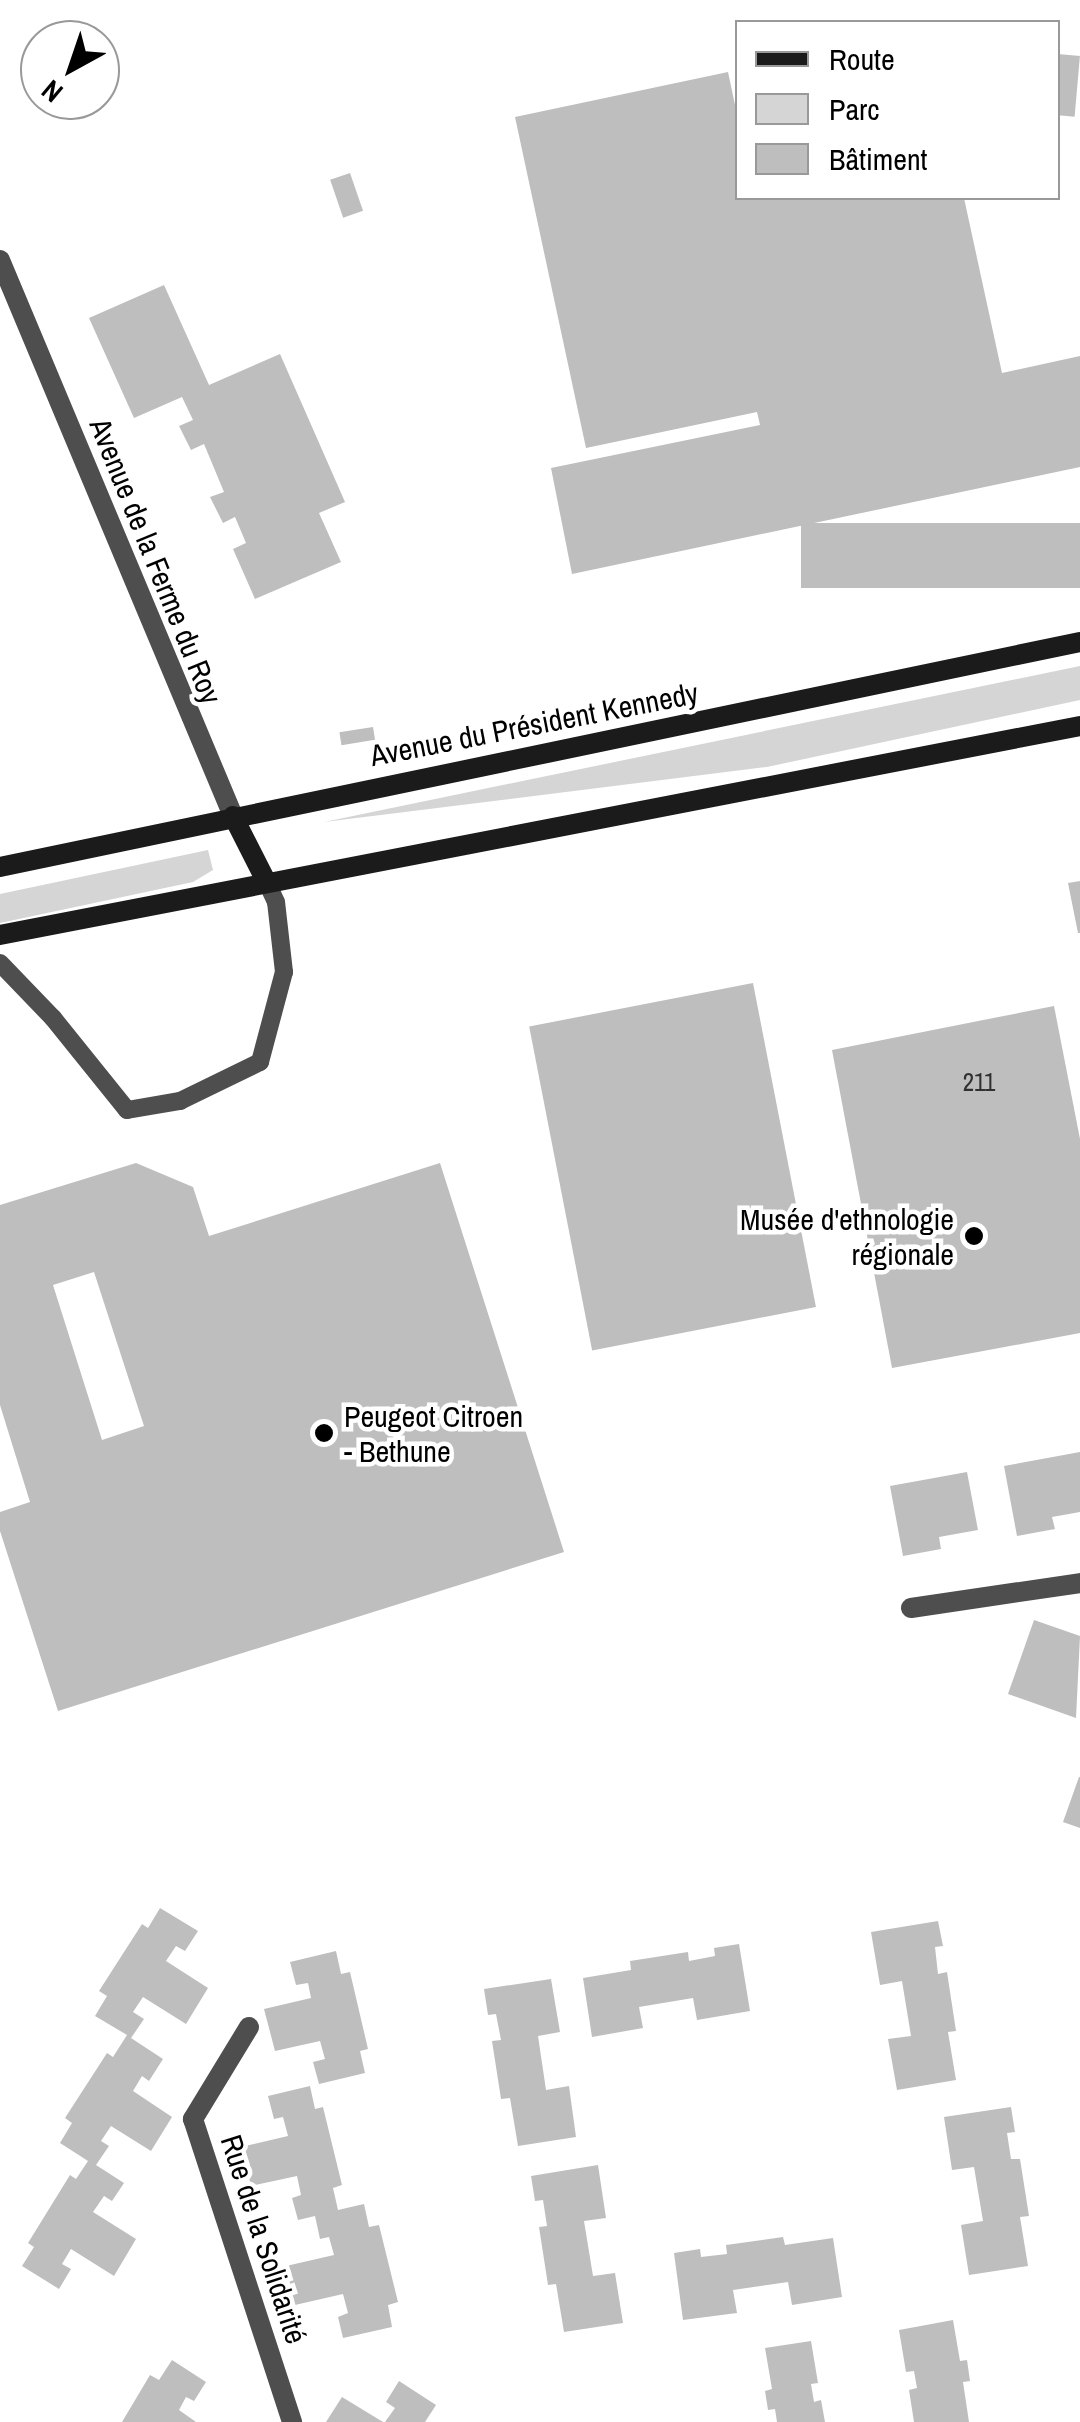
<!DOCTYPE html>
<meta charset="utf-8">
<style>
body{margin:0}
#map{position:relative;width:1080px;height:2422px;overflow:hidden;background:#fff;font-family:"Archivo Narrow",sans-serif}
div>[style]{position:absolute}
.green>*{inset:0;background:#d5d5d5}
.building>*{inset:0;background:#bebebe;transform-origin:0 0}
.service>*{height:18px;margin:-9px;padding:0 9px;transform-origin:9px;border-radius:9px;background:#4e4e4e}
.minor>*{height:20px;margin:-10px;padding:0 10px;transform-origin:10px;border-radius:10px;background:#4e4e4e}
.secondary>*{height:20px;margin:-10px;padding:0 10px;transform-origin:10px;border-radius:10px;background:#1b1b1b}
.dots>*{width:28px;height:28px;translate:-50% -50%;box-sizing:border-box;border:5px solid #fff;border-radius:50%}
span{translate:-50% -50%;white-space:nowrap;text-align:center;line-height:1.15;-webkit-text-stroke:9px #fff;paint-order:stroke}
.number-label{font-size:25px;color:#303030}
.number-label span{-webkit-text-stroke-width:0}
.street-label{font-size:30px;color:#000}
.poi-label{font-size:30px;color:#000}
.right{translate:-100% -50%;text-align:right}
.left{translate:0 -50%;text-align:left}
.legend{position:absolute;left:735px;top:20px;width:325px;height:180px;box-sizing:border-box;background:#fff;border:2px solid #999;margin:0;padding:12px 18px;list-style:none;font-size:30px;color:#000}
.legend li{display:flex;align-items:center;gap:20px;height:50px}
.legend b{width:50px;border:2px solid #999}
.north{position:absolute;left:20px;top:20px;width:100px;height:100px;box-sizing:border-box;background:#fff;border:2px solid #999;border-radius:50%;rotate:220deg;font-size:28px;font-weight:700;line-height:40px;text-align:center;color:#000}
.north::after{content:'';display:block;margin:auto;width:35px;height:45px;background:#000;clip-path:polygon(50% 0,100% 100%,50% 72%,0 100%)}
</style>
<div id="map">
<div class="green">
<div style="clip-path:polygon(1080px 666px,1080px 700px,767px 767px,324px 822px)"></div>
<div style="clip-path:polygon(208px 850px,213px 870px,193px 882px,0 923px,0 894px)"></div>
</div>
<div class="building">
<div style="left:1058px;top:54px;width:22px;height:61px;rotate:5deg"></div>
<div style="clip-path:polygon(728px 72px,738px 119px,738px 198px,964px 198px,1002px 373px,1080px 356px,1080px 467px,572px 574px,551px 468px,760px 425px,757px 412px,586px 448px,515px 117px)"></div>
<div style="left:350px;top:173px;width:40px;height:21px;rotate:71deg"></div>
<div style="clip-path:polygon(164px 285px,209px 385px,280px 354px,345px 502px,319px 513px,341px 562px,255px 599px,233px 549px,246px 543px,235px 517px,223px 523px,210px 497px,224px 492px,204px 444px,191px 450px,179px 426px,193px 420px,182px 397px,134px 418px,89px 318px)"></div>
<div style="left:1080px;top:523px;width:65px;height:279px;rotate:90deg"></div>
<div style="left:373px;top:727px;width:13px;height:34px;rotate:81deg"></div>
<div style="clip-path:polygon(1080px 881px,1080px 933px,1078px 933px,1068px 883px)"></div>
<div style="left:753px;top:983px;width:330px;height:228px;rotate:79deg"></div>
<div style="clip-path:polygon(1054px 1006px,1080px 1139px,1080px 1333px,892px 1368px,832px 1050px)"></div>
<div style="clip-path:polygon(evenodd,136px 1163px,193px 1187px,209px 1236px,440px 1163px,564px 1552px,58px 1711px,0 1531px,0 1512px,30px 1502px,0 1405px,0 1205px,136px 1163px,94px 1272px,144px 1426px,102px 1440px,53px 1285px,94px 1272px)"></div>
<div style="clip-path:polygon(1080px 1452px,1080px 1512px,1052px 1517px,1055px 1529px,1017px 1536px,1004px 1466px)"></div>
<div style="clip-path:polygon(967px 1472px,978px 1530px,939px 1537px,941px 1549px,903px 1556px,890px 1486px)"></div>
<div style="clip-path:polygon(1034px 1620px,1080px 1636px,1076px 1718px,1008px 1694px)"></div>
<div style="clip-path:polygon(1079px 1777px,1080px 1777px,1080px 1828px,1063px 1822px)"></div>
<div style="clip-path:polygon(160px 1908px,198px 1931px,185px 1951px,176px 1946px,166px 1961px,208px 1988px,186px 2024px,143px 1997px,133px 2012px,144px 2019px,131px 2038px,163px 2059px,149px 2081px,142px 2076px,133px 2091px,172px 2117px,151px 2151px,111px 2126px,101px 2141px,109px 2146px,96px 2165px,124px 2183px,112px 2201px,104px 2196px,93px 2212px,136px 2239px,114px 2276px,71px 2249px,62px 2264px,71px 2269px,59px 2289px,22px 2266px,34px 2247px,28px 2243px,70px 2175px,76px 2179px,88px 2161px,60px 2143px,72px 2123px,65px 2118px,107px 2053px,113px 2057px,127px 2035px,95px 2016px,107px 1996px,99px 1991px,142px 1924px,148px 1928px)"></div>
<div style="clip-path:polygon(938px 1921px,943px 1946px,935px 1947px,938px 1974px,947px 1972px,956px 2031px,948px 2032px,956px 2080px,897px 2090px,888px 2039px,911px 2036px,902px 1981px,880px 1985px,871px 1932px)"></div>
<div style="clip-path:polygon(739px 1944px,750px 2011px,697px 2020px,693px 1998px,639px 2007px,643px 2028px,592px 2037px,583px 1978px,631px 1970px,630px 1961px,688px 1952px,689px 1961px,715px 1956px,714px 1948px)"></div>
<div style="clip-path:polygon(336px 1951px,341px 1974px,350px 1972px,368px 2049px,360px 2051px,365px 2073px,319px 2084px,313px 2062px,325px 2059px,320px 2041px,275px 2051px,264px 2009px,311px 1998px,308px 1983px,296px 1985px,290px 1962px)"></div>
<div style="clip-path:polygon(551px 1979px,560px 2032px,538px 2036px,546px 2090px,569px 2086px,576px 2137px,518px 2146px,510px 2098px,501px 2099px,492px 2041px,501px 2040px,496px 2014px,488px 2015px,484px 1989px)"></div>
<div style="clip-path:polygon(310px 2086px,315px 2109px,323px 2107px,342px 2185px,333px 2188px,338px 2210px,364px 2204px,369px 2227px,379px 2225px,398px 2302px,388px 2305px,392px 2327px,343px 2338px,338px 2317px,348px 2313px,343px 2294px,295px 2305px,286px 2266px,334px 2255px,329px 2237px,320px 2239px,315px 2216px,298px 2220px,292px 2198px,301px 2195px,297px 2176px,251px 2186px,241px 2147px,288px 2136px,283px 2117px,274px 2119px,268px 2096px)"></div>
<div style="clip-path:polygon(1011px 2107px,1015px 2132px,1007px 2133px,1011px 2159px,1020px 2159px,1029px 2216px,1020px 2217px,1028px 2266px,969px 2275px,961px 2225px,983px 2221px,974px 2167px,952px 2170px,944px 2117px)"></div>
<div style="clip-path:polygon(598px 2165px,606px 2218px,584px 2221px,593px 2276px,615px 2273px,623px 2323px,564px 2332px,556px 2284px,548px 2285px,539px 2227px,547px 2226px,543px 2200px,535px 2201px,531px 2176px)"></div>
<div style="clip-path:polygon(783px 2237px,785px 2245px,833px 2238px,842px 2297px,792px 2305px,788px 2282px,733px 2290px,737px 2313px,683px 2320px,674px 2253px,700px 2249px,701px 2257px,727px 2254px,726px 2245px)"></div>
<div style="clip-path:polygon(953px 2320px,960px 2361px,967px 2360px,970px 2381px,963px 2382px,969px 2422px,914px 2422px,909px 2390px,917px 2388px,914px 2371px,906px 2372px,899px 2330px)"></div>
<div style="clip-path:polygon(811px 2341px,818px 2383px,811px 2384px,814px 2402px,821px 2400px,825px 2422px,777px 2422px,775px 2409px,768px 2410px,765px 2391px,772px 2389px,765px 2348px)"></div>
<div style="clip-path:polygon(172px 2360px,206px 2382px,194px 2401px,186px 2397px,179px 2410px,196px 2422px,122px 2422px,150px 2375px,159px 2380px)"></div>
<div style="clip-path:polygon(399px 2381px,436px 2405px,425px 2422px,385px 2422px,395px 2408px,386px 2402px)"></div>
<div style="clip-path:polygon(342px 2397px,383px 2422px,326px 2422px)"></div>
</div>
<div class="service">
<div style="left:0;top:963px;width:76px;rotate:46.1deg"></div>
<div style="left:53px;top:1018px;width:118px;rotate:51.2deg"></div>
<div style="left:127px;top:1110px;width:54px;rotate:-9.6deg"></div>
<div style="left:180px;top:1101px;width:89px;rotate:-26deg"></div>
<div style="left:260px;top:1062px;width:93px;rotate:-75.1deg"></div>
<div style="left:284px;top:972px;width:70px;rotate:-96.5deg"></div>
<div style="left:276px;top:902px;width:23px;rotate:-115deg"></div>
</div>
<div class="minor">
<div style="left:0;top:260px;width:603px;rotate:67.26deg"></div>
<div style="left:911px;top:1608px;width:171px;rotate:-8.4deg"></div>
<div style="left:249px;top:2027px;width:108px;rotate:121.3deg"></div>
<div style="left:193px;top:2119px;width:319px;rotate:71.9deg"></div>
</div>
<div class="secondary">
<div style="left:233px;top:816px;width:73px;rotate:63.1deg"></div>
<div style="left:0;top:867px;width:1103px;rotate:-11.77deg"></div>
<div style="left:0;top:935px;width:1100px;rotate:-10.95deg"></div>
</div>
<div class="dots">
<div style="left:974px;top:1236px;background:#000"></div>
<div style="left:324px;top:1433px;background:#000"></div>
</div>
<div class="number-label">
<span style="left:979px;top:1082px">211</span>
</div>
<div class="street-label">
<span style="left:156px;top:561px;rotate:68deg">Avenue de la Ferme du Roy</span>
<span style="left:534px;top:724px;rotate:-11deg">Avenue du Président Kennedy</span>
<span style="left:264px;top:2239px;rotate:72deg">Rue de la Solidarité</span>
</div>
<div class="poi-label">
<span class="right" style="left:954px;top:1236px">Musée d'ethnologie<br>régionale</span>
<span class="left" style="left:344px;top:1433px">Peugeot Citroen<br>- Bethune</span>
</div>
<ul class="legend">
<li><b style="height:12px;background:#1b1b1b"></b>Route</li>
<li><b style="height:28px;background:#d5d5d5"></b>Parc</li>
<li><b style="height:28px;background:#bebebe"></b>Bâtiment</li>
</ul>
<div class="north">N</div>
</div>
